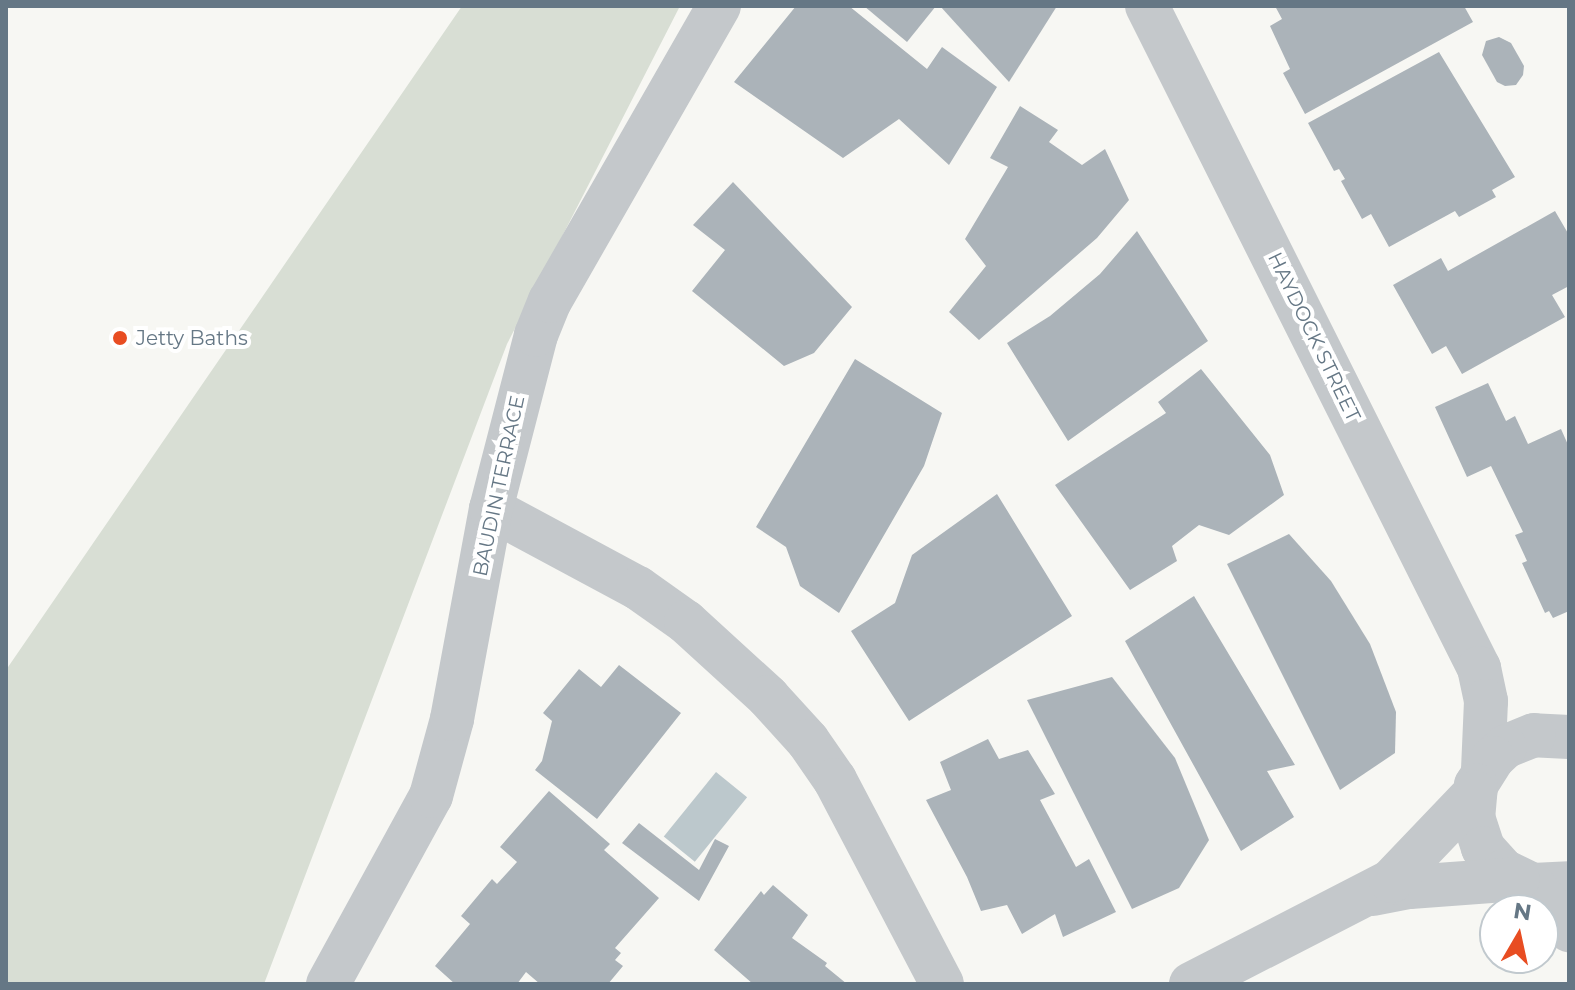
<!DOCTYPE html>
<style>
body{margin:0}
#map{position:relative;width:1575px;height:990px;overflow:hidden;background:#f7f7f3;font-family:Montserrat,sans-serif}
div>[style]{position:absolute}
.green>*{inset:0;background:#d8ded4}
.water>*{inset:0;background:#bcc8cc;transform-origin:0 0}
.building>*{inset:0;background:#abb3b9}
.street>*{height:44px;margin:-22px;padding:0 22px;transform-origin:22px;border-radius:22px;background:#c4c8cb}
.dots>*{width:22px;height:22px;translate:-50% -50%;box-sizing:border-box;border:4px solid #fff;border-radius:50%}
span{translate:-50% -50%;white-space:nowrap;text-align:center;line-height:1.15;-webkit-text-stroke:8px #fff;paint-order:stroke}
.street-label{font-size:20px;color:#657785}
.poi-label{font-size:20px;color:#657785}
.left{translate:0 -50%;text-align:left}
.frame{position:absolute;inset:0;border:8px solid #657785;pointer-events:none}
.north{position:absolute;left:1479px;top:894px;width:80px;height:80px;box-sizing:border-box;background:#fff;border:2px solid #c1c9ce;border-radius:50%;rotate:9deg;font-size:22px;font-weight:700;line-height:32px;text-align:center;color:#657785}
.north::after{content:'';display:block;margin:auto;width:28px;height:36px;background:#e84d22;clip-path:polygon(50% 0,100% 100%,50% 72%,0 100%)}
</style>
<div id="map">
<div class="green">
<div style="clip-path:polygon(462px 6px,680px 6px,507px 344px,264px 984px,6px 984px,6px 670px)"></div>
</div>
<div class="water">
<div style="left:716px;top:772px;width:40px;height:83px;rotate:39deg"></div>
</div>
<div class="building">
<div style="clip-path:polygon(796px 6px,849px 6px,927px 69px,942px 47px,997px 87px,949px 165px,899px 119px,843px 158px,734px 82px)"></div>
<div style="clip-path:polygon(864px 6px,936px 6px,907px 42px)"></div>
<div style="clip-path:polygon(940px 6px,1057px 6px,1009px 82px)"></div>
<div style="clip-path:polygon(1275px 6px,1464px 6px,1473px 22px,1305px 114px,1283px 73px,1290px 69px,1270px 26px,1282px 19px)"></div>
<div style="clip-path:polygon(1499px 37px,1511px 43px,1524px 66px,1523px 75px,1516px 85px,1505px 86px,1497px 82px,1482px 55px,1486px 41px)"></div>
<div style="clip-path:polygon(1439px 52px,1515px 177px,1492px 190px,1496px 197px,1459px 217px,1455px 211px,1389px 247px,1371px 214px,1362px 219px,1341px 181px,1345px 179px,1339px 169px,1334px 171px,1308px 123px)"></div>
<div style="clip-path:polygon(1020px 106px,1058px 130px,1049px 142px,1082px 165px,1105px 149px,1129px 200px,1097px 238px,979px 340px,949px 312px,986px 266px,965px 239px,1008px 167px,990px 158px)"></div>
<div style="clip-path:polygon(733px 182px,852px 307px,814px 353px,784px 366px,692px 291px,725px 250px,693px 225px)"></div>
<div style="clip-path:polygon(1555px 211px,1569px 235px,1569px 286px,1552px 295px,1565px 317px,1462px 374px,1446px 346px,1432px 354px,1393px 285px,1441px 258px,1448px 271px)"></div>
<div style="clip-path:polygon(1137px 231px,1208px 341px,1068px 441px,1007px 343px,1050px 316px,1100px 274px)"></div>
<div style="clip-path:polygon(855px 359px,942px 413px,924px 466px,839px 613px,800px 586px,786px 547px,756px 527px)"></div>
<div style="clip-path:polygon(1201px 369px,1270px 455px,1284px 495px,1229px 535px,1199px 525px,1172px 546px,1177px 561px,1130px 590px,1055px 485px,1166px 413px,1158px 402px)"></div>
<div style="clip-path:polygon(1488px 383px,1506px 421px,1515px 416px,1528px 444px,1561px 429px,1569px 447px,1569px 611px,1553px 618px,1549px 611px,1545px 613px,1522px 563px,1527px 561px,1515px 535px,1523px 532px,1491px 466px,1467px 477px,1435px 407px)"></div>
<div style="clip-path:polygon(997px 494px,1072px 616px,909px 721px,851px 631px,895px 603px,912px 555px)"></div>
<div style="clip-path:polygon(1289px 534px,1331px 581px,1370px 644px,1396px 712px,1395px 753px,1340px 790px,1227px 564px)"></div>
<div style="clip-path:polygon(1194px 596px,1295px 765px,1267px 771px,1294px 817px,1241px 851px,1125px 641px)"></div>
<div style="clip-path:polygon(619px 665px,681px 713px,597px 819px,535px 770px,542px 761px,552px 721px,543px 713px,579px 669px,601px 687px)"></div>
<div style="clip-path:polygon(1112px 677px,1175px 758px,1209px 840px,1179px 888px,1132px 909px,1027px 700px)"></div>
<div style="clip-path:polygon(988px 739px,999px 759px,1028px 750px,1055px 794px,1040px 800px,1076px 867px,1089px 859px,1116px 912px,1063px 937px,1055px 914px,1022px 934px,1007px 905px,981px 911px,967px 877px,926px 800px,951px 790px,940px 762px)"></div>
<div style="clip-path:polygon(549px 791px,610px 844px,604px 850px,659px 898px,615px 948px,621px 953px,615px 960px,623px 966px,608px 984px,540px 984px,526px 972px,517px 984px,455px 984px,435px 966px,470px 924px,461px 916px,492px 879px,497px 884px,517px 862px,500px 847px)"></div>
<div style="clip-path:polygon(639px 823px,699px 870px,715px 839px,729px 846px,699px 901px,622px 843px)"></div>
<div style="clip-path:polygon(773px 885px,808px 915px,792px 938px,827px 963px,825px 966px,847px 984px,753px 984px,714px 950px,761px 891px,764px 895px)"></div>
</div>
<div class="street">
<div style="left:1147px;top:6px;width:741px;rotate:63.37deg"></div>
<div style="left:1479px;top:668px;width:34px;rotate:78deg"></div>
<div style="left:1486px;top:701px;width:70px;rotate:92.5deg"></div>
<div style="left:491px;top:509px;width:167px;rotate:28.3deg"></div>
<div style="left:638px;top:588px;width:59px;rotate:35.3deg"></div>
<div style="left:686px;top:622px;width:111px;rotate:42.4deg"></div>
<div style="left:768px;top:697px;width:59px;rotate:47.7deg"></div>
<div style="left:808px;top:741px;width:47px;rotate:55.3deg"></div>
<div style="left:835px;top:780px;width:230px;rotate:62.3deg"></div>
<div style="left:1569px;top:737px;width:35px;rotate:-177deg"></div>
<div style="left:1534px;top:735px;width:31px;rotate:158deg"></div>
<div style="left:1505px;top:747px;width:16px;rotate:137deg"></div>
<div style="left:1493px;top:758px;width:32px;rotate:122deg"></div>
<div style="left:1476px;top:785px;width:32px;rotate:95deg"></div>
<div style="left:1473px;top:817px;width:33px;rotate:72deg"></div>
<div style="left:1483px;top:848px;width:31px;rotate:48deg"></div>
<div style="left:1504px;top:871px;width:32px;rotate:26deg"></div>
<div style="left:1533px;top:885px;width:36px;rotate:-3deg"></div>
<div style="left:1533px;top:885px;width:58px;rotate:51.3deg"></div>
<div style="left:1373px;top:894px;width:38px;rotate:-11deg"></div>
<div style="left:1410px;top:887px;width:108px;rotate:-4.2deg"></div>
<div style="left:328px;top:984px;width:214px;rotate:-61.3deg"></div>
<div style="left:431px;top:796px;width:80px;rotate:-74.7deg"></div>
<div style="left:452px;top:719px;width:214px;rotate:-79.5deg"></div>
<div style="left:491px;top:509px;width:180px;rotate:-75.5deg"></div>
<div style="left:536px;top:335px;width:37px;rotate:-68deg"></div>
<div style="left:550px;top:301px;width:340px;rotate:-60.2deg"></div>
<div style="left:1191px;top:984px;width:225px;rotate:-27.2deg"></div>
<div style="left:1391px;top:881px;width:122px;rotate:-46.3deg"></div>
</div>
<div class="dots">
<div style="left:120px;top:338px;background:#e84d22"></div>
</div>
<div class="street-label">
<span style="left:1314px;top:337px;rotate:64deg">HAYDOCK STREET</span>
<span style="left:499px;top:486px;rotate:-78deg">BAUDIN TERRACE</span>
</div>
<div class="poi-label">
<span class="left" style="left:136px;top:338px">Jetty Baths</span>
</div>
<div class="frame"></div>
<div class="north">N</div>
</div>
